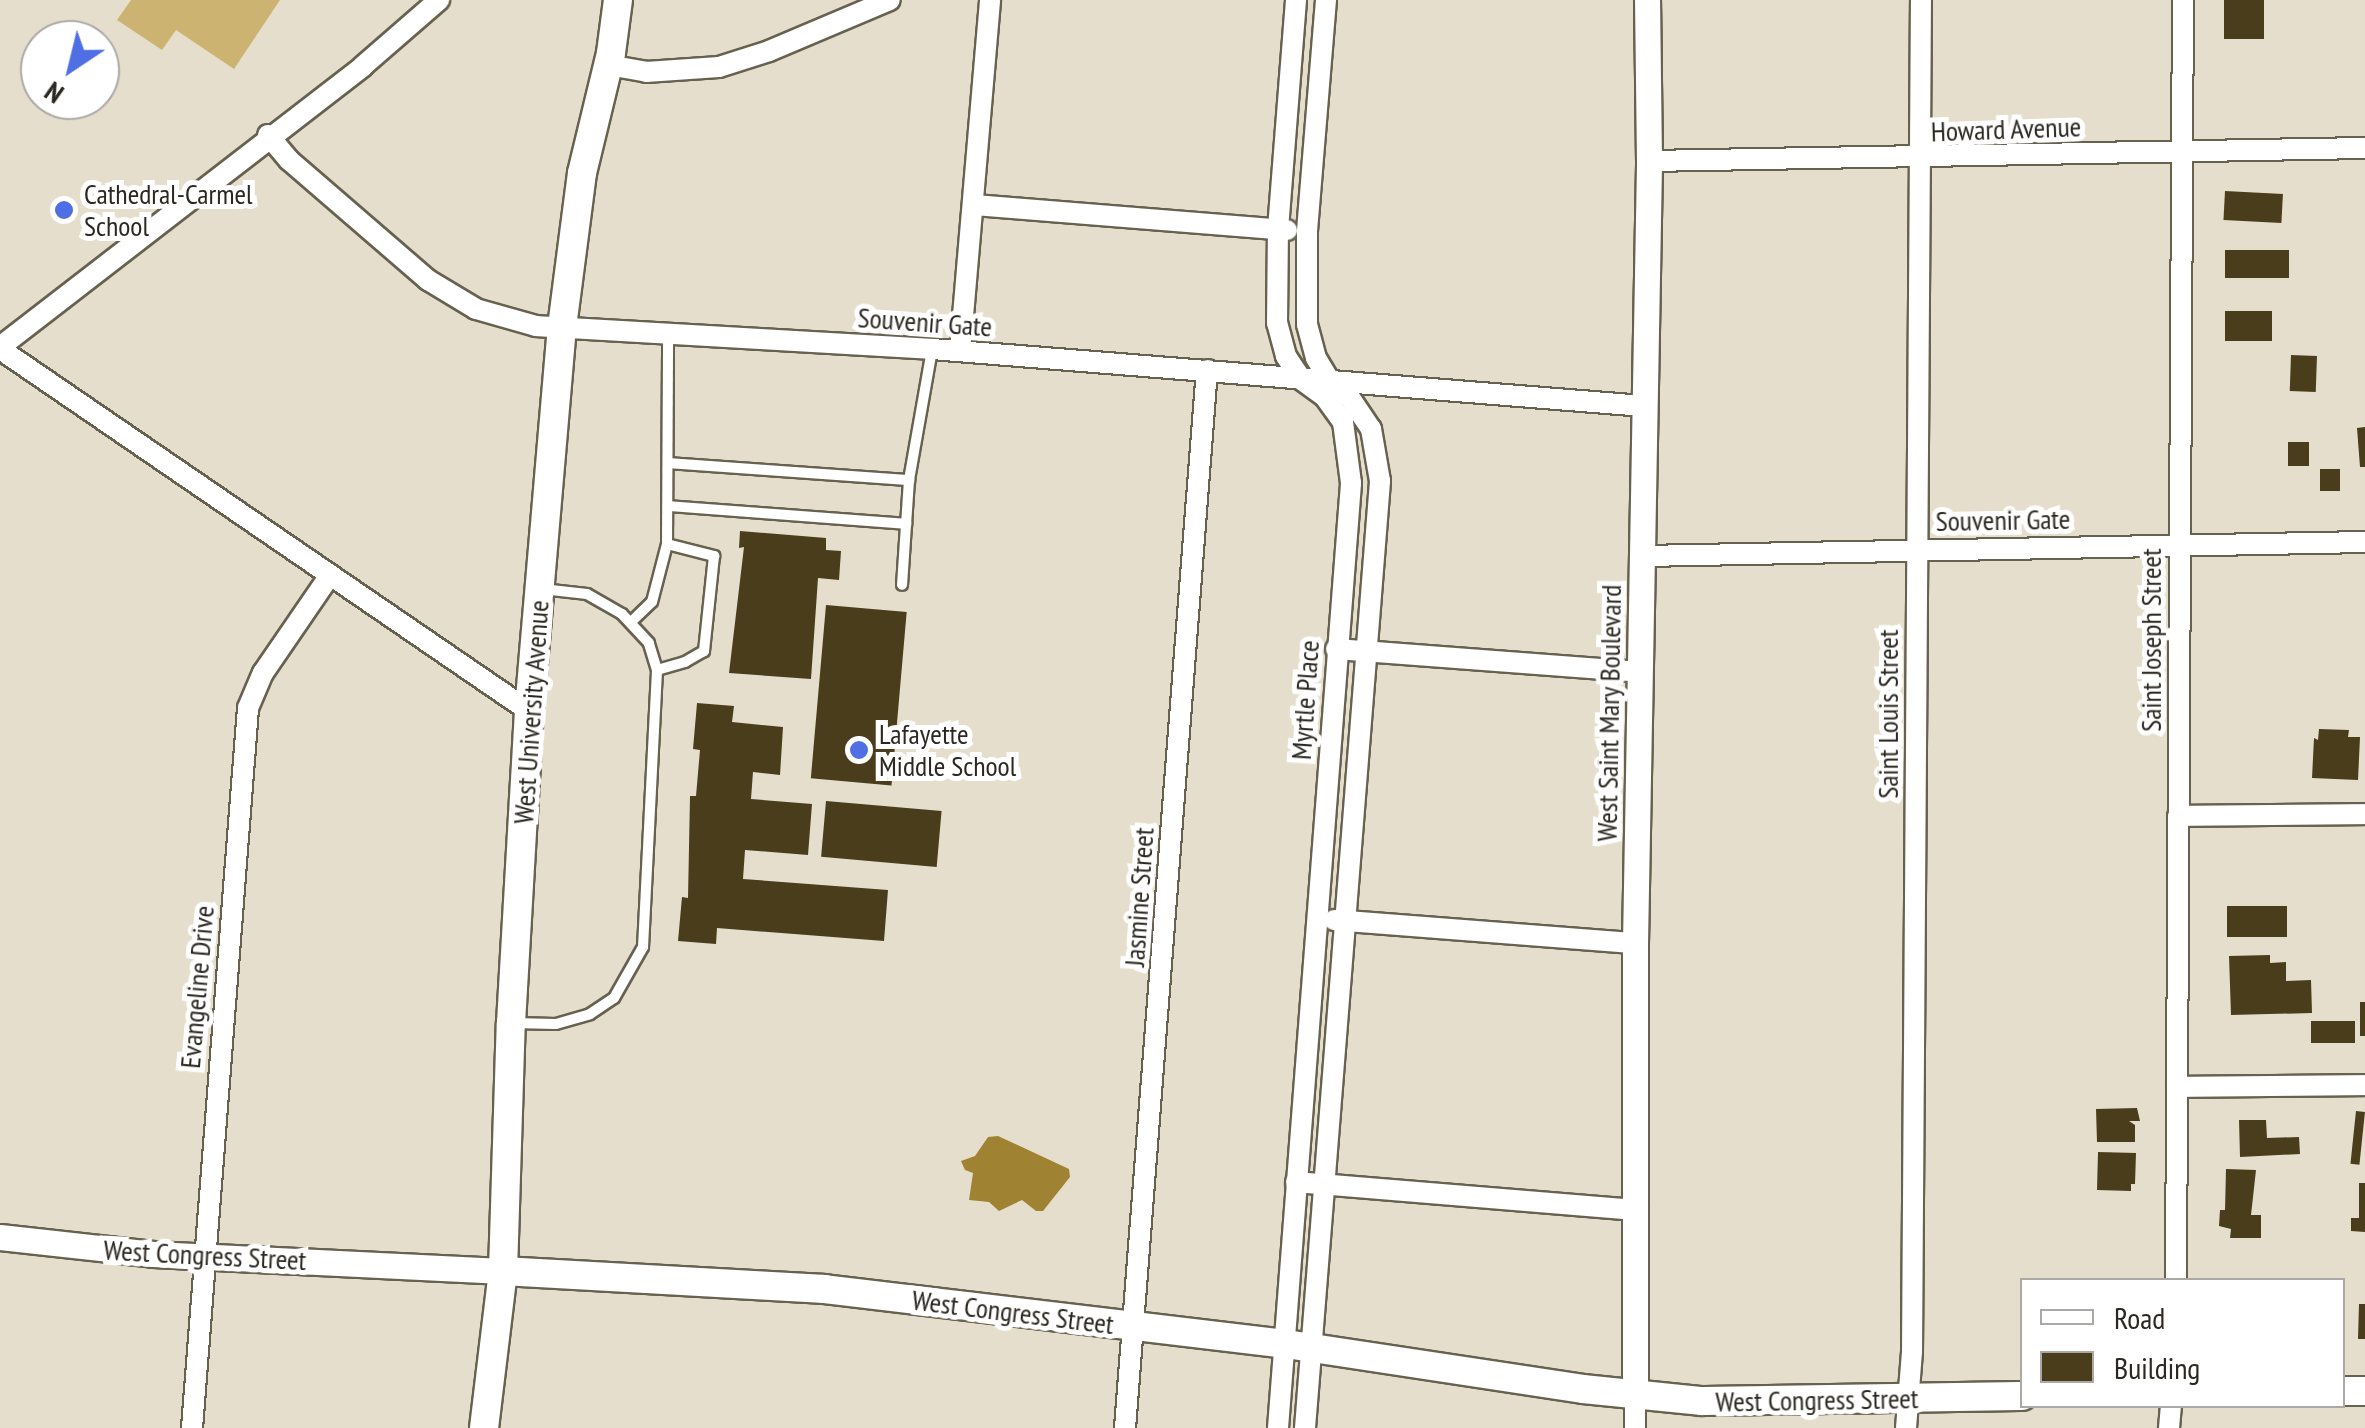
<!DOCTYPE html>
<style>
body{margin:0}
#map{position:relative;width:2365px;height:1428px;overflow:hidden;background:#e6decc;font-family:"PT Sans Narrow",sans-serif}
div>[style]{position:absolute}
.green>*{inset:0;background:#cdb372}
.water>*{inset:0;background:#9f8232}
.building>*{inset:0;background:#493d1c;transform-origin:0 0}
.roads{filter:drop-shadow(2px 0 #676150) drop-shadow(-2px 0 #676150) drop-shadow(0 2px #676150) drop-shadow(0 -2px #676150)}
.service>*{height:10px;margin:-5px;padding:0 5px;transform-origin:5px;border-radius:5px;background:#fff}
.minor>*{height:20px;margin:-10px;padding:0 10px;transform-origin:10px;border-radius:10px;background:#fff}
.tertiary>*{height:25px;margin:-12.5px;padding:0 12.5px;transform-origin:12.5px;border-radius:12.5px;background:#fff}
.secondary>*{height:28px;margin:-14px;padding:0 14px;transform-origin:14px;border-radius:14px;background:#fff}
.dots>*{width:28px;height:28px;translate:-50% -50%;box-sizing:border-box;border:5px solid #fff;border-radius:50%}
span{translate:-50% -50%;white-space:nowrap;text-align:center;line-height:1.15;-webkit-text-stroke:10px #fff;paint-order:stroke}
.street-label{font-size:28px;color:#2b2821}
.poi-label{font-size:28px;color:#2b2821}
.left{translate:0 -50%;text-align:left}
.legend{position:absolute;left:2020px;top:1278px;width:325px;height:130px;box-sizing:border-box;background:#fff;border:2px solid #aaa9a6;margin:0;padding:12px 18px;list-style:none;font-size:30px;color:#2b2821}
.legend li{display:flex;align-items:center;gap:20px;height:50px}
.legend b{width:50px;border:2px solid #aaa9a6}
.north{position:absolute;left:20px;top:20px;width:100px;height:100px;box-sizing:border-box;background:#fff;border:2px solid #aaa9a6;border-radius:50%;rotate:215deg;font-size:28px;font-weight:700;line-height:40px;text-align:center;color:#2b2821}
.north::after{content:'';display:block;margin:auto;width:35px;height:45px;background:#506fe4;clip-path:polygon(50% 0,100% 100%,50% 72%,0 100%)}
</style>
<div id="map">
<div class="green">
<div style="clip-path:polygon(131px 0,280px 0,234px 69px,176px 30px,162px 50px,117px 20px)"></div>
</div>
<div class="water">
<div style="clip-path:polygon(998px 1136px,1069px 1169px,1070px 1177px,1043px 1211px,1036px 1211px,1022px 1200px,999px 1211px,989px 1202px,969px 1200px,973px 1173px,965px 1170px,961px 1161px,975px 1156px,988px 1137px)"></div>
</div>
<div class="building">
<div style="left:2224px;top:0;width:40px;height:39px"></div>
<div style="left:2225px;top:191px;width:58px;height:29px;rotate:3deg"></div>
<div style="left:2225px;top:250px;width:64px;height:28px"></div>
<div style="left:2225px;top:311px;width:47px;height:30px"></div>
<div style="left:2291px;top:355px;width:26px;height:36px;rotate:2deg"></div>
<div style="clip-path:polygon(2365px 427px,2365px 467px,2360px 467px,2357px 428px)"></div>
<div style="left:2288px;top:442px;width:21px;height:24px"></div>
<div style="left:2320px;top:469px;width:20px;height:22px"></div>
<div style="clip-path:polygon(740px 531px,826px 538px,826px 550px,841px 551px,839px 580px,818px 578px,811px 679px,729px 673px,744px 547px,739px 548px)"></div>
<div style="left:826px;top:605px;width:81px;height:174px;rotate:5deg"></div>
<div style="clip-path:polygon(697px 703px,734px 706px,732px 722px,783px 727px,780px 775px,753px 772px,751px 799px,812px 804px,808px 855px,745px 850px,743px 879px,888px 890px,884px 941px,717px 928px,716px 944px,678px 941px,682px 897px,688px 898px,690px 796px,696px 796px,700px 750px,693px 749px)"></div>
<div style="clip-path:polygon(2319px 729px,2349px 730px,2348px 737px,2360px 737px,2358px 780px,2312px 778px,2314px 738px,2318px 740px)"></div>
<div style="left:826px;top:801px;width:116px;height:56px;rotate:5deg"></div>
<div style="left:2287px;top:906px;width:31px;height:60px;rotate:90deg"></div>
<div style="clip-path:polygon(2270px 955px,2270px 963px,2286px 962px,2286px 981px,2311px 980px,2312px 1013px,2231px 1015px,2229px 956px)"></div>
<div style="left:2360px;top:1002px;width:5px;height:34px"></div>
<div style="left:2311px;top:1021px;width:44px;height:22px"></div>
<div style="clip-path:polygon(2137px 1108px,2140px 1121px,2129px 1121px,2135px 1125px,2135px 1142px,2097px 1142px,2096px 1109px)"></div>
<div style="left:2356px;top:1111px;width:9px;height:53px;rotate:6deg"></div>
<div style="clip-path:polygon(2239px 1120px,2266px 1120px,2267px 1138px,2299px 1137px,2300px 1154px,2240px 1157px)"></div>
<div style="clip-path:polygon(2098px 1152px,2136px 1153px,2135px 1184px,2131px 1184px,2131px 1191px,2097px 1190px)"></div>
<div style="clip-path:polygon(2226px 1169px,2256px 1170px,2251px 1215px,2261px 1215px,2261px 1238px,2230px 1238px,2231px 1229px,2219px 1226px,2220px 1210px,2225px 1210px)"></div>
<div style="clip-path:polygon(2359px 1183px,2365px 1183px,2365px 1232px,2351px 1231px,2351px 1218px,2359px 1218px)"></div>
<div style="clip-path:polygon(2359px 1304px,2365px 1304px,2365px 1339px,2358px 1339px)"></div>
</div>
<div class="roads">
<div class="service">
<div style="left:669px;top:463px;width:241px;rotate:4.1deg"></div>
<div style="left:909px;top:480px;width:105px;rotate:93.8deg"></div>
<div style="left:909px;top:480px;width:133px;rotate:-80deg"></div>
<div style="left:668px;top:506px;width:239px;rotate:4.3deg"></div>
<div style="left:667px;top:544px;width:211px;rotate:-89.7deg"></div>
<div style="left:631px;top:622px;width:29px;rotate:-44deg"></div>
<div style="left:652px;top:602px;width:60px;rotate:-75.5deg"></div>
<div style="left:667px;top:544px;width:49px;rotate:14.3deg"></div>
<div style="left:714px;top:556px;width:96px;rotate:96deg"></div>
<div style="left:704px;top:651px;width:22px;rotate:150deg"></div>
<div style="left:685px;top:662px;width:29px;rotate:164deg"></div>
<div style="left:512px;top:1023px;width:44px;rotate:1.3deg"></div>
<div style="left:556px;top:1024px;width:35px;rotate:-16deg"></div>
<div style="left:590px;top:1014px;width:29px;rotate:-34deg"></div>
<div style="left:614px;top:998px;width:59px;rotate:-60.4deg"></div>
<div style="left:643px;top:947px;width:277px;rotate:-87.1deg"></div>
<div style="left:657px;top:670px;width:28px;rotate:-107deg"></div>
<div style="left:649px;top:643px;width:40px;rotate:-133deg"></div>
<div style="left:622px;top:614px;width:40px;rotate:-150.3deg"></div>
<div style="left:587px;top:594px;width:45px;rotate:-173.7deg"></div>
</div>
<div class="minor">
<div style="left:608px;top:65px;width:39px;rotate:10deg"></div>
<div style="left:646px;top:72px;width:73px;rotate:-3.9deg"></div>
<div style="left:719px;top:67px;width:52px;rotate:-17.7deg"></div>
<div style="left:769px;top:51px;width:131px;rotate:-22.9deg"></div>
<div style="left:268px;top:135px;width:33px;rotate:50deg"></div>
<div style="left:289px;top:160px;width:184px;rotate:40.8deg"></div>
<div style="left:428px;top:280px;width:56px;rotate:31.1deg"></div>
<div style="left:476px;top:309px;width:62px;rotate:15.8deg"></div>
<div style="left:536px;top:326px;width:397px;rotate:3.3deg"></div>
<div style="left:932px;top:349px;width:713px;rotate:4.58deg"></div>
<div style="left:1649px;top:161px;width:716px;rotate:-1.04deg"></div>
<div style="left:975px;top:205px;width:313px;rotate:4.6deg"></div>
<div style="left:0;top:347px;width:459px;rotate:-37.7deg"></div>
<div style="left:363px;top:66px;width:101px;rotate:-41deg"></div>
<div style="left:0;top:349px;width:641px;rotate:34.38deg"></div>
<div style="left:960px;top:351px;width:352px;rotate:-85.1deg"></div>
<div style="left:1643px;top:556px;width:722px;rotate:-1.11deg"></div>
<div style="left:1336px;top:649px;width:305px;rotate:4.3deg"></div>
<div style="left:2178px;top:816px;width:187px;rotate:-0.6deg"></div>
<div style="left:1334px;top:920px;width:302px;rotate:4.4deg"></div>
<div style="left:2177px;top:1087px;width:188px;rotate:-0.6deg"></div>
<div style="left:1296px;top:1182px;width:343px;rotate:4.7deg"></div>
<div style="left:2176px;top:1280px;width:1280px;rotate:-89.69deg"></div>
<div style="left:192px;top:1428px;width:722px;rotate:-85.55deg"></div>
<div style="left:248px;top:708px;width:38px;rotate:-67deg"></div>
<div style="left:263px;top:673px;width:119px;rotate:-55.6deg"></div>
<div style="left:1125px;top:1428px;width:1061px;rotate:-85.57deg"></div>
<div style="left:1278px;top:1428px;width:948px;rotate:-85.58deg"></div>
<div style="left:1351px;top:483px;width:62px;rotate:-97.5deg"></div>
<div style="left:1343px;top:422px;width:31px;rotate:-126deg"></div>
<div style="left:1325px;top:397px;width:29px;rotate:-144deg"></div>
<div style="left:1302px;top:380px;width:29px;rotate:-124deg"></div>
<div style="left:1286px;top:356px;width:34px;rotate:-105deg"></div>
<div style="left:1277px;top:323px;width:94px;rotate:-89.4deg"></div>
<div style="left:1278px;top:229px;width:230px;rotate:-85.5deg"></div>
<div style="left:1305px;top:1428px;width:950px;rotate:-85.47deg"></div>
<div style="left:1380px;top:481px;width:53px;rotate:-99.8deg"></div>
<div style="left:1371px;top:429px;width:40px;rotate:-124deg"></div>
<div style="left:1349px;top:396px;width:22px;rotate:-144deg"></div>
<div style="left:1331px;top:383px;width:29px;rotate:-121deg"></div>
<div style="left:1316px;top:358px;width:35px;rotate:-105deg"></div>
<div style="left:1307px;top:324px;width:93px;rotate:-90deg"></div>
<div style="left:1307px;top:231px;width:232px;rotate:-85.3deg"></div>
<div style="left:1635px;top:1428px;width:33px;rotate:-90deg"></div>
<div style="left:1906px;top:1428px;width:76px;rotate:-85.5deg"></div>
<div style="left:1912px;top:1352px;width:1352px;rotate:-89.62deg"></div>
<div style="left:2169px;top:1428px;width:22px;rotate:-85deg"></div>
</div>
<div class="tertiary">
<div style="left:0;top:1237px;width:154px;rotate:6.3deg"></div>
<div style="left:153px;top:1254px;width:350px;rotate:2.8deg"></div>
<div style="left:1635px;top:1395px;width:452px;rotate:-90deg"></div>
<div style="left:1635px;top:943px;width:782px;rotate:-88.97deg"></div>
<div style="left:1649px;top:161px;width:161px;rotate:-90.7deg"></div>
</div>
<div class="secondary">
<div style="left:503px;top:1271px;width:322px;rotate:3.2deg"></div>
<div style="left:824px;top:1289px;width:465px;rotate:6.8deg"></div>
<div style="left:1286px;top:1344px;width:300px;rotate:8.6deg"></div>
<div style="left:1583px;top:1389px;width:120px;rotate:5.8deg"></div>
<div style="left:1702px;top:1401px;width:320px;rotate:-0.9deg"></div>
<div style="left:2342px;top:1391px;width:23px"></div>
<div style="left:484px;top:1428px;width:158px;rotate:-83.1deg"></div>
<div style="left:503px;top:1271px;width:248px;rotate:-88.2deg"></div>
<div style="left:511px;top:1023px;width:313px;rotate:-86.7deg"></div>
<div style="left:529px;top:711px;width:385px;rotate:-85.1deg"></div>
<div style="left:562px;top:327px;width:155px;rotate:-82.6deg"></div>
<div style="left:582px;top:173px;width:123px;rotate:-76.4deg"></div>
<div style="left:611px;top:53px;width:53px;rotate:-82.5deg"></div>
</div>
</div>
<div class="dots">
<div style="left:64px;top:210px;background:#506fe4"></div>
<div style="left:859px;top:750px;background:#506fe4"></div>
</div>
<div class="street-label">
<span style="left:2006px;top:129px;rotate:-2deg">Howard Avenue</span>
<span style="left:925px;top:322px;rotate:4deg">Souvenir Gate</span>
<span style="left:2003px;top:520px;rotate:-1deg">Souvenir Gate</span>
<span style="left:2151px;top:640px;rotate:-90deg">Saint Joseph Street</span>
<span style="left:1305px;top:700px;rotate:-86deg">Myrtle Place</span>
<span style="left:531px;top:712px;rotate:-86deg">West University Avenue</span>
<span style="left:1609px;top:713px;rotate:-89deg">West Saint Mary Boulevard</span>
<span style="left:1888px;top:714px;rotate:-90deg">Saint Louis Street</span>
<span style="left:1139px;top:897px;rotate:-86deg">Jasmine Street</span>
<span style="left:197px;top:987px;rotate:-85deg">Evangeline Drive</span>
<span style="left:205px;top:1255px;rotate:3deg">West Congress Street</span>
<span style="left:1013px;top:1312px;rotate:7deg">West Congress Street</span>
<span style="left:1817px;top:1400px;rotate:-1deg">West Congress Street</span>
</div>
<div class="poi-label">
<span class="left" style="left:84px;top:210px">Cathedral-Carmel<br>School</span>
<span class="left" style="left:879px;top:750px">Lafayette<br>Middle School</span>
</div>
<ul class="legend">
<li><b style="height:12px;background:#fff"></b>Road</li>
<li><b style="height:28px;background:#493d1c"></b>Building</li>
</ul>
<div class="north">N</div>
</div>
